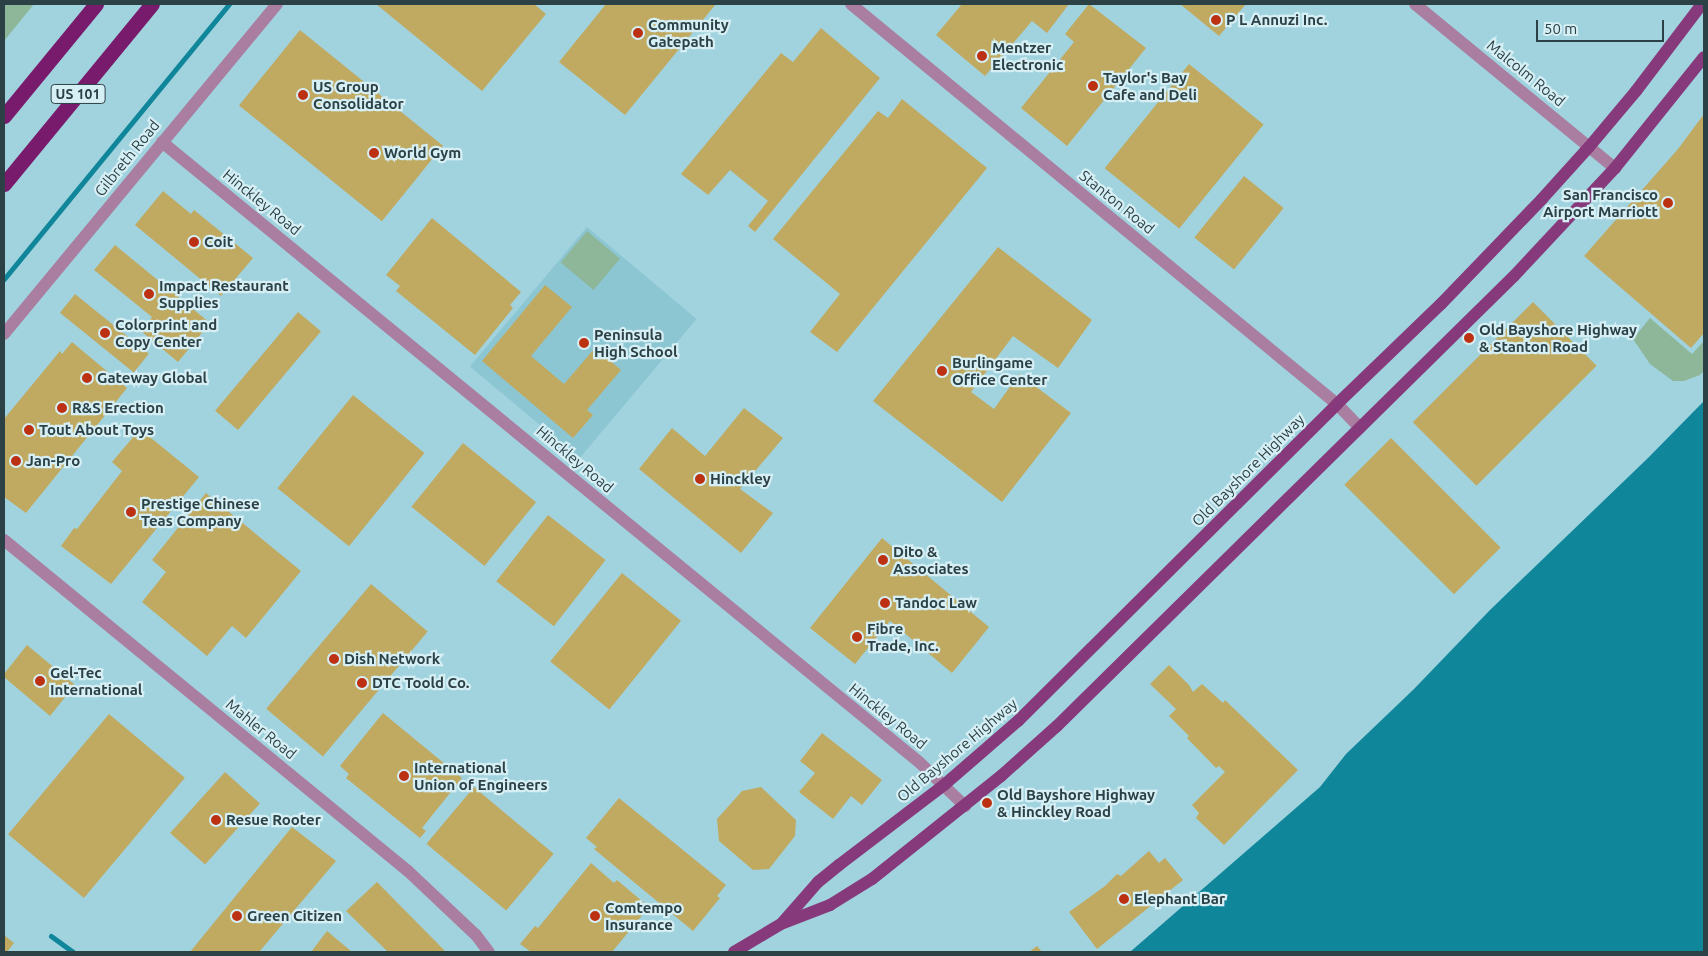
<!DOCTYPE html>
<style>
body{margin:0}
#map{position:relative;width:1708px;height:956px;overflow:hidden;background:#a1d3df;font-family:Ubuntu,sans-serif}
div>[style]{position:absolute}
.built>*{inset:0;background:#8cc6d2;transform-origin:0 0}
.green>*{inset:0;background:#8eb79a;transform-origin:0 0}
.water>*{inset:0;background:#10869b}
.stream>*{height:5px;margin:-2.5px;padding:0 2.5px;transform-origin:2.5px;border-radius:2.5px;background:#10869b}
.building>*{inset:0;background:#c0aa61;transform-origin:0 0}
.minor>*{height:12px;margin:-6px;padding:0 6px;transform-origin:6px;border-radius:6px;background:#a97ea0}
.major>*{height:12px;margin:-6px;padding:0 6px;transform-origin:6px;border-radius:6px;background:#873a7b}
.highway>*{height:15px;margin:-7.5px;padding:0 7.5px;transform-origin:7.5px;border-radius:7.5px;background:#791b6d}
.dots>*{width:14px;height:14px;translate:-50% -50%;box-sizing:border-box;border:2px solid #d6eff5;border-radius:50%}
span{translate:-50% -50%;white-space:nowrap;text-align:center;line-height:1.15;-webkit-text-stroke:4.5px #d6eff5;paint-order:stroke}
.shield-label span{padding:1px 4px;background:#d6eff5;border:1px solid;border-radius:4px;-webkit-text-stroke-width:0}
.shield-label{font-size:14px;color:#2c4146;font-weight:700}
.poi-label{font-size:15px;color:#2c4146;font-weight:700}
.left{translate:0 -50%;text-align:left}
.right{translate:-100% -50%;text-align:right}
.street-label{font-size:15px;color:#2c4146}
.frame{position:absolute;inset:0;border:5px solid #2c4146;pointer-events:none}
.scale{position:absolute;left:1536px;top:20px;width:128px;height:22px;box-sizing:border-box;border:2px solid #2c4146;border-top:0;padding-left:6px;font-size:15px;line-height:18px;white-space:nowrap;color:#2c4146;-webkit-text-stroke:4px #d6eff5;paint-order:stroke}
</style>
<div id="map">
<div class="built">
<div style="left:587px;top:227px;width:143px;height:182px;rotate:40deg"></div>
</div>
<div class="green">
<div style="clip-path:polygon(4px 4px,34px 4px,4px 41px)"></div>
<div style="left:587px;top:231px;width:43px;height:41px;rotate:40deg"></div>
<div style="clip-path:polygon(1650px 318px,1692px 354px,1704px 341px,1704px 371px,1700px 375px,1684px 381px,1673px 381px,1650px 364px,1633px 339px)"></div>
</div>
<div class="water">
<div style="clip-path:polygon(1704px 401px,1704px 952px,1130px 952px,1320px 787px,1346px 754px,1414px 689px,1490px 610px,1649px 457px)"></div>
</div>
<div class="stream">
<div style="left:4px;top:279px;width:355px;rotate:-50.7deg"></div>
<div style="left:51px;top:936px;width:27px;rotate:36deg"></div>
</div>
<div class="building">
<div style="clip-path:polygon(376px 4px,534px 4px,546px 14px,482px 91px)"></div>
<div style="clip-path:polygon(606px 4px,716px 4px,625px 115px,559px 62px)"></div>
<div style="clip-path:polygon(962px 4px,1069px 4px,1047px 33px,1032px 21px,985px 76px,936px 35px)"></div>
<div style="clip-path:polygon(1089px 4px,1146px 48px,1067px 146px,1021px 108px,1074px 42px,1065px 34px)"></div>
<div style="clip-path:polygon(1180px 4px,1246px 4px,1219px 36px)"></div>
<div style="clip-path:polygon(821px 28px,880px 78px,755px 232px,748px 226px,768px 201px,730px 170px,708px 195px,681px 174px,781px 53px,793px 62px)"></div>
<div style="left:300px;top:30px;width:184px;height:97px;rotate:39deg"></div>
<div style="left:1189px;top:64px;width:96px;height:134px;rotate:39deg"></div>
<div style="clip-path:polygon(902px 99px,987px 168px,837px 352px,810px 332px,840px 294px,773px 239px,878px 111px,888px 118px)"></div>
<div style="clip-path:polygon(1704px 114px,1704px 333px,1691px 348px,1584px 256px,1678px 149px)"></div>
<div style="left:1244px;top:176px;width:51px;height:79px;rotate:39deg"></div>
<div style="clip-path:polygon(163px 191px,191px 214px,194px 210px,253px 258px,221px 296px,135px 225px)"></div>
<div style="clip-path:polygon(432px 218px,521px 292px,510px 305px,513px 308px,475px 355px,396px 291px,400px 286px,386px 275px)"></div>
<div style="clip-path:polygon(115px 245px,210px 323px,178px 362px,141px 331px,152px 317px,94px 270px)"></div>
<div style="clip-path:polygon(998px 247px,1092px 320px,1058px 368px,1013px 336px,971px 392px,994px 409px,1019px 374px,1071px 413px,1002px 502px,873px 401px)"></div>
<div style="clip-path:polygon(545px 285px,572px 307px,531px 356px,564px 384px,595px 348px,621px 370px,587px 410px,593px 415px,573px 438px,482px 361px)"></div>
<div style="left:75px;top:294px;width:95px;height:24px;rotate:39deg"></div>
<div style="left:1533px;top:302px;width:90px;height:170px;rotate:45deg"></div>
<div style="left:298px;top:312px;width:30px;height:129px;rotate:40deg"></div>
<div style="clip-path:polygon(72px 342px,127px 388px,26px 513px,4px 497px,4px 419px,60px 351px,62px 354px)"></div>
<div style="left:353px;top:395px;width:92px;height:120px;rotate:39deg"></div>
<div style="clip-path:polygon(744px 408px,783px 438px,740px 489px,773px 513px,741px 553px,639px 469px,672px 428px,705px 456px)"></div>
<div style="clip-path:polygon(140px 429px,199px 477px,111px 584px,61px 546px,74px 528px,77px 529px,122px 471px,112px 462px)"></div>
<div style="left:1391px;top:438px;width:155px;height:66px;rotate:45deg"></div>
<div style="left:463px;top:443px;width:94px;height:82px;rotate:39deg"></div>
<div style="clip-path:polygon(206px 493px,301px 571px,246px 638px,232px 626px,207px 656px,142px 602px,166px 572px,152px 560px)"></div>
<div style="left:548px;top:515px;width:73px;height:84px;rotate:38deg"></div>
<div style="clip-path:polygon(882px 538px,989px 627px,952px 673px,890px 621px,855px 664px,810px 628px)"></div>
<div style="left:622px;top:573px;width:76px;height:114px;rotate:39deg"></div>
<div style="left:371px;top:584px;width:74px;height:163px;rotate:40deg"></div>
<div style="clip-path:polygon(27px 645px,75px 685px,50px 716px,4px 677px,4px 674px)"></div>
<div style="clip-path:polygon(1169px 665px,1189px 685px,1193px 692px,1202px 684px,1223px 703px,1225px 700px,1298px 770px,1224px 845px,1196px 818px,1199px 813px,1192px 805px,1225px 772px,1219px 766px,1216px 768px,1187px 738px,1189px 736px,1169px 716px,1176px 709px,1150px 684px)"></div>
<div style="clip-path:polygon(383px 713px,462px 778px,422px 828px,426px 831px,420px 838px,346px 778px,349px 774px,340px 766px)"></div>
<div style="left:109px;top:714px;width:99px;height:157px;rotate:40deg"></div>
<div style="clip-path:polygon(822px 733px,882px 780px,862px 805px,851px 796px,833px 819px,799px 792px,815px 773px,800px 761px)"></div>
<div style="left:225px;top:772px;width:47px;height:82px;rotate:42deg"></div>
<div style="left:474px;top:787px;width:104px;height:74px;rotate:40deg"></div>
<div style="clip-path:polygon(761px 787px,796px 820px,795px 836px,769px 869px,753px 870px,719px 841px,717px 819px,742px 791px)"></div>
<div style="clip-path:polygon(619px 798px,726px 885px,717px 896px,720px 898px,693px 931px,594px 849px,597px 847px,586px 838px)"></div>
<div style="clip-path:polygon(292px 827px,336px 861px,259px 952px,190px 952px)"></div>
<div style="clip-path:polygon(1149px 851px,1159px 863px,1165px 858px,1183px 880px,1097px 949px,1069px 912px,1105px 886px,1117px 874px,1121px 876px)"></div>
<div style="clip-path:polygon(591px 863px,614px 883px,617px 880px,649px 907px,612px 952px,531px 952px,520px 944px,535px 926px,538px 928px)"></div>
<div style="clip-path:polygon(377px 882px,446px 952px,388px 952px,346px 911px)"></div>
<div style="clip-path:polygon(327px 931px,352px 952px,311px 952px)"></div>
<div style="clip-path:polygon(4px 935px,14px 943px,7px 952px,4px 952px)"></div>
<div style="clip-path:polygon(1037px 946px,1042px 952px,1029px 952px)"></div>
</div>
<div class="minor">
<div style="left:851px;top:4px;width:629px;rotate:39.46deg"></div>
<div style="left:1337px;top:404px;width:33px;rotate:46deg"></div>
<div style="left:1415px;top:4px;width:259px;rotate:39.4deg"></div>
<div style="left:162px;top:142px;width:978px;rotate:39.32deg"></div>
<div style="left:919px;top:762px;width:64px;rotate:43.7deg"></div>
<div style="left:4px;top:334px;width:428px;rotate:-50.4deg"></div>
<div style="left:4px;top:540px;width:522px;rotate:39.33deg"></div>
<div style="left:408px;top:871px;width:93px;rotate:43.3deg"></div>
<div style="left:476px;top:935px;width:21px;rotate:53deg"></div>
</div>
<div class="major">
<div style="left:783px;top:922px;width:53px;rotate:-48.8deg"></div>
<div style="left:818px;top:882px;width:27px;rotate:-39deg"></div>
<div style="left:839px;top:865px;width:132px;rotate:-37.3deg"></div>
<div style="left:944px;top:785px;width:98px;rotate:-40.9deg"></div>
<div style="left:1018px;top:721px;width:450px;rotate:-44.8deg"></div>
<div style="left:1337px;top:404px;width:144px;rotate:-43.9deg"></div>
<div style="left:1441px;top:304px;width:146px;rotate:-46.1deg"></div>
<div style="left:1542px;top:199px;width:70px;rotate:-47.9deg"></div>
<div style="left:1589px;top:147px;width:73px;rotate:-50deg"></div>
<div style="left:1636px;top:91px;width:109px;rotate:-52.8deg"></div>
<div style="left:734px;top:952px;width:55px;rotate:-30.8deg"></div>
<div style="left:781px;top:924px;width:53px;rotate:-21.2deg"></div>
<div style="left:830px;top:905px;width:49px;rotate:-31.8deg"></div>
<div style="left:872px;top:879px;width:165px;rotate:-38.6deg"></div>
<div style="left:1001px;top:776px;width:75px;rotate:-41.8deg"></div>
<div style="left:1057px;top:726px;width:641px;rotate:-44.56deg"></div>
<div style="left:1514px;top:276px;width:148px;rotate:-46.9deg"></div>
<div style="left:1615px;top:168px;width:142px;rotate:-51.3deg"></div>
</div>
<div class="highway">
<div style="left:4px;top:116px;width:145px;rotate:-50.6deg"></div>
<div style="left:4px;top:184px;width:233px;rotate:-50.6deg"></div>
</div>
<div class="dots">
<div style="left:1216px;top:20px;background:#bc3111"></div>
<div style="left:638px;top:33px;background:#bc3111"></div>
<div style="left:982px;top:56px;background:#bc3111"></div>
<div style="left:1093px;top:86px;background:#bc3111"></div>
<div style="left:303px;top:95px;background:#bc3111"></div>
<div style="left:374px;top:153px;background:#bc3111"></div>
<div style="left:1668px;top:203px;background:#bc3111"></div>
<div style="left:194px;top:242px;background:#bc3111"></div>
<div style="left:149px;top:294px;background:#bc3111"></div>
<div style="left:105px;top:333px;background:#bc3111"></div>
<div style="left:1469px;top:338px;background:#bc3111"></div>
<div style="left:584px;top:343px;background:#bc3111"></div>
<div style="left:942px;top:371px;background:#bc3111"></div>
<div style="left:87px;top:378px;background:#bc3111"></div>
<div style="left:62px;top:408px;background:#bc3111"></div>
<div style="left:29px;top:430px;background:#bc3111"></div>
<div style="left:16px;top:461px;background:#bc3111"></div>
<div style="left:700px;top:479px;background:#bc3111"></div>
<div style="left:131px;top:512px;background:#bc3111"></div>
<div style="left:883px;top:560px;background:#bc3111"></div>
<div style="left:885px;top:603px;background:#bc3111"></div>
<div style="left:857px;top:637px;background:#bc3111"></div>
<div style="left:334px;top:659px;background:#bc3111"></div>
<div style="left:40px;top:681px;background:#bc3111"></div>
<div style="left:362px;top:683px;background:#bc3111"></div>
<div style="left:404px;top:776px;background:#bc3111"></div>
<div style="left:987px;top:803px;background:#bc3111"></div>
<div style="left:216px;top:820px;background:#bc3111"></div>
<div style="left:1124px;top:899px;background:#bc3111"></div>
<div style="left:237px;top:916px;background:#bc3111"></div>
<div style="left:595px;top:916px;background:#bc3111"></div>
</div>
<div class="shield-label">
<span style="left:78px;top:94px">US 101</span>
</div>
<div class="poi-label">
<span class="left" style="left:1226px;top:20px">P L Annuzi Inc.</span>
<span class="left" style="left:648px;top:33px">Community<br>Gatepath</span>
<span class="left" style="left:992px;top:56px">Mentzer<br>Electronic</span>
<span class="left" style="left:1103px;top:86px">Taylor's Bay<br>Cafe and Deli</span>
<span class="left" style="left:313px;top:95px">US Group<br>Consolidator</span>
<span class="left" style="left:384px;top:153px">World Gym</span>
<span class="right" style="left:1658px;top:203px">San Francisco<br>Airport Marriott</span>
<span class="left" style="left:204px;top:242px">Coit</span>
<span class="left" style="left:159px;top:294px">Impact Restaurant<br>Supplies</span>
<span class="left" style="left:115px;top:333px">Colorprint and<br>Copy Center</span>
<span class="left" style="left:1479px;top:338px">Old Bayshore Highway<br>&amp; Stanton Road</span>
<span class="left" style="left:594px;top:343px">Peninsula<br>High School</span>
<span class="left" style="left:952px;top:371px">Burlingame<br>Office Center</span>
<span class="left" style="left:97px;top:378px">Gateway Global</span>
<span class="left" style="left:72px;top:408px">R&amp;S Erection</span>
<span class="left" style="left:39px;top:430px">Tout About Toys</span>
<span class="left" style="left:26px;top:461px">Jan-Pro</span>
<span class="left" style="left:710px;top:479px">Hinckley</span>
<span class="left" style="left:141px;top:512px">Prestige Chinese<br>Teas Company</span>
<span class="left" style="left:893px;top:560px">Dito &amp;<br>Associates</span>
<span class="left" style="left:895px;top:603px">Tandoc Law</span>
<span class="left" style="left:867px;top:637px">Fibre<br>Trade, Inc.</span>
<span class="left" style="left:344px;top:659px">Dish Network</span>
<span class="left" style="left:50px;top:681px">Gel-Tec<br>International</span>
<span class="left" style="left:372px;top:683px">DTC Toold Co.</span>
<span class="left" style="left:414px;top:776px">International<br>Union of Engineers</span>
<span class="left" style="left:997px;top:803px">Old Bayshore Highway<br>&amp; Hinckley Road</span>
<span class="left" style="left:226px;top:820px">Resue Rooter</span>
<span class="left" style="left:1134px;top:899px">Elephant Bar</span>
<span class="left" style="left:605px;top:916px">Comtempo<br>Insurance</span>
<span class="left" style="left:247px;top:916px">Green Citizen</span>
</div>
<div class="street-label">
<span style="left:1526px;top:73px;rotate:39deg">Malcolm Road</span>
<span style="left:127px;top:158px;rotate:-51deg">Gilbreth Road</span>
<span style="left:262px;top:202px;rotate:39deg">Hinckley Road</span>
<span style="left:1117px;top:202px;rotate:39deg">Stanton Road</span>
<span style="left:575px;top:459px;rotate:40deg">Hinckley Road</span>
<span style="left:1248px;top:470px;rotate:-45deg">Old Bayshore Highway</span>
<span style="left:888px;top:716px;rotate:39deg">Hinckley Road</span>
<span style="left:261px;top:729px;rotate:39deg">Mahler Road</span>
<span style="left:957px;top:750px;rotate:-40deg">Old Bayshore Highway</span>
</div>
<div class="frame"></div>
<div class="scale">50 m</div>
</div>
